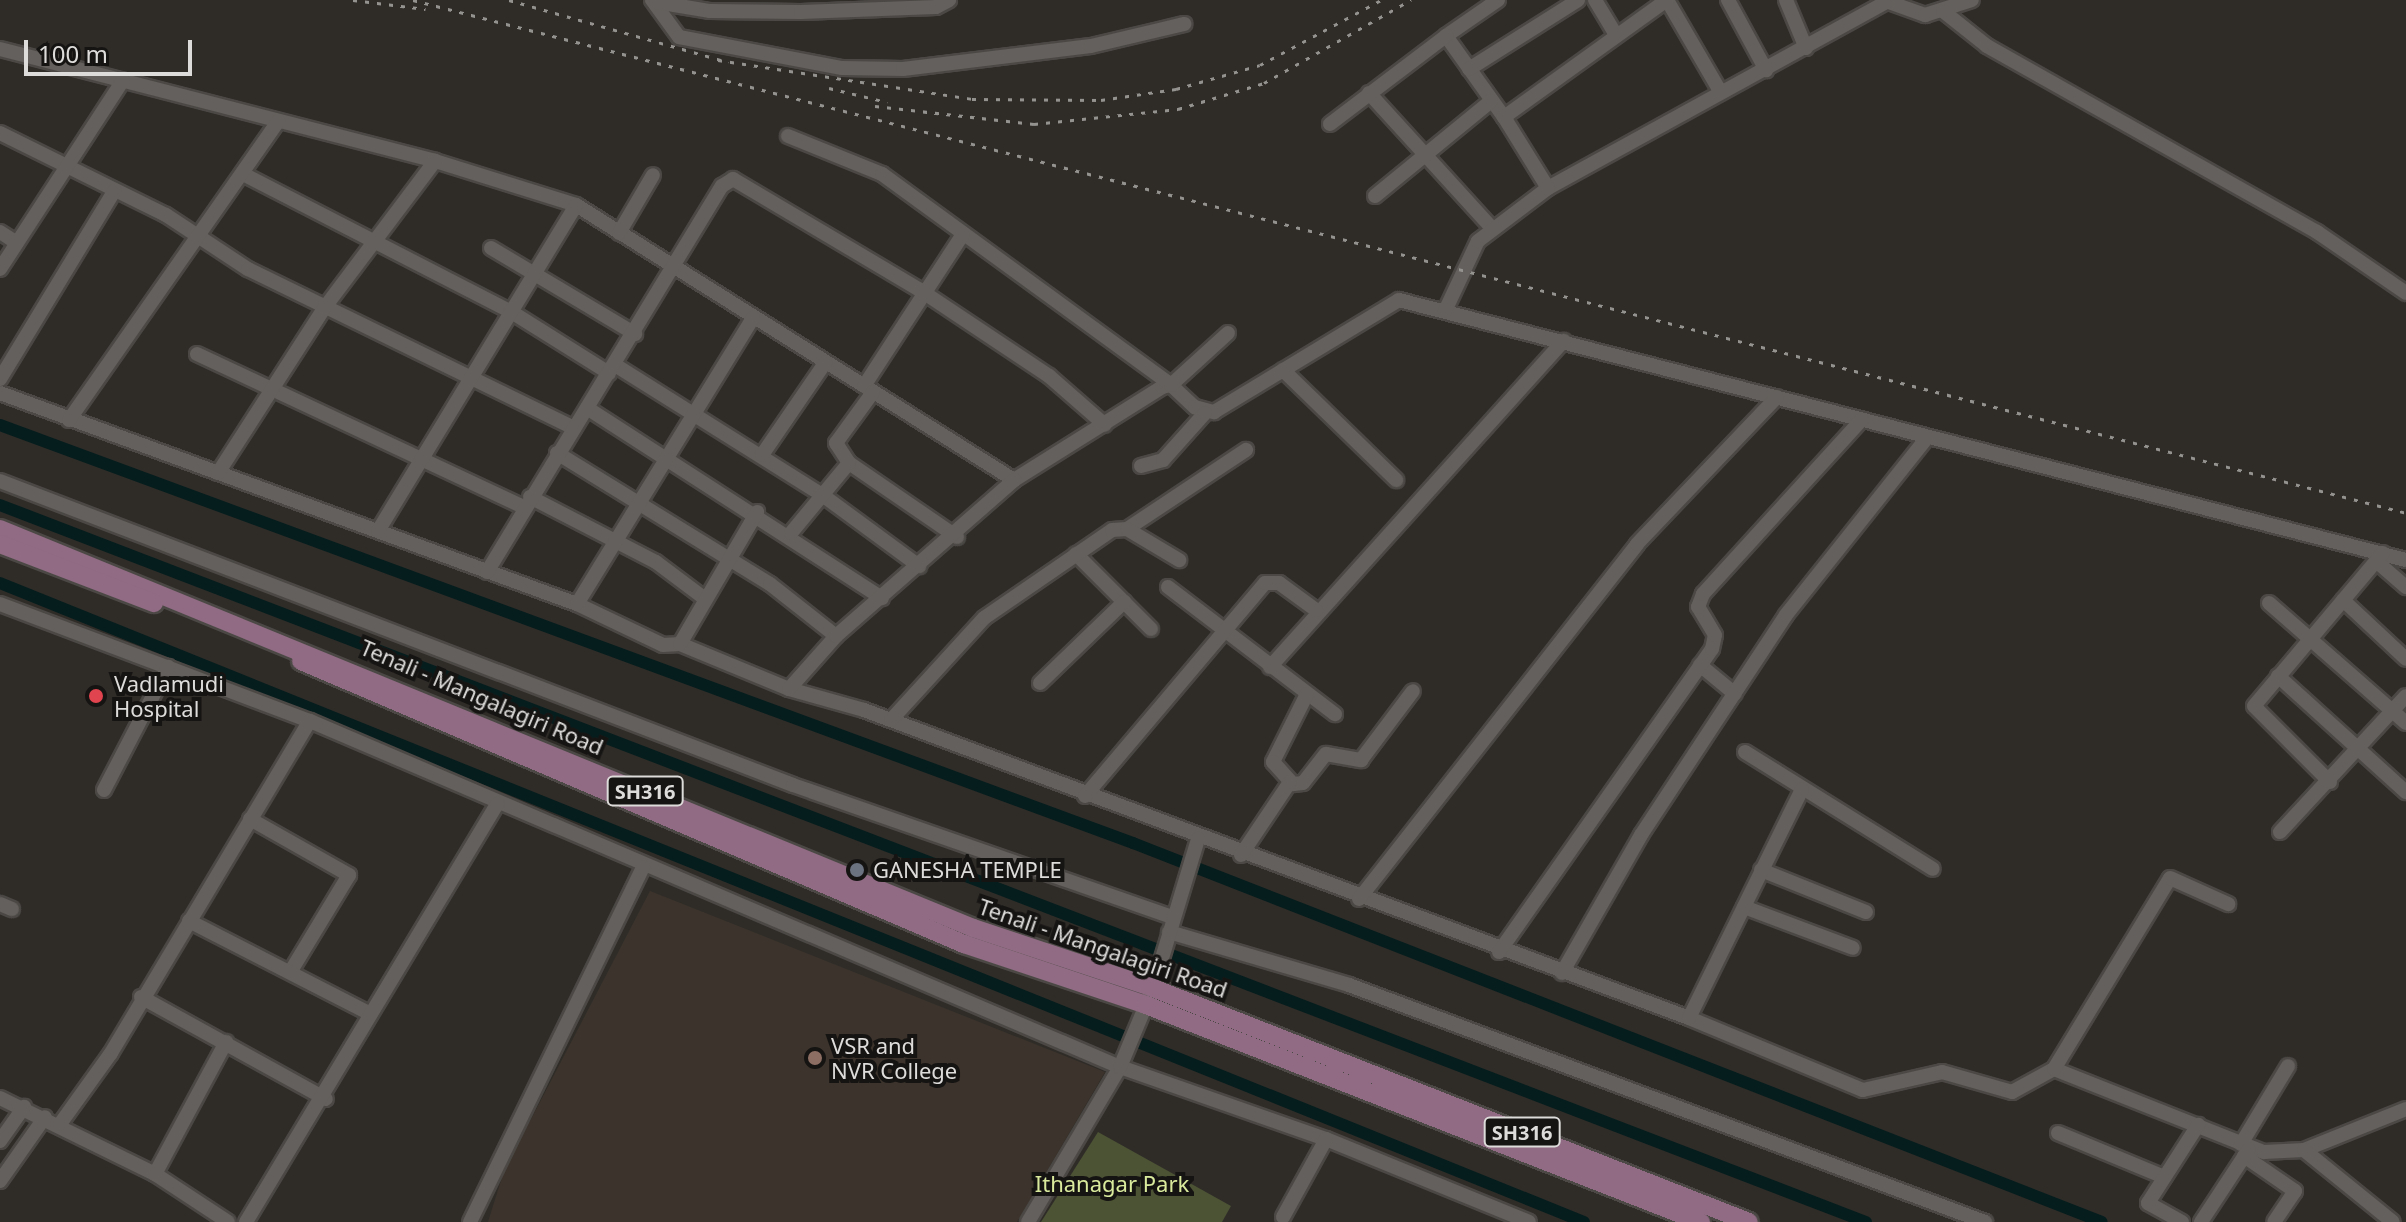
<!DOCTYPE html>
<style>
body{margin:0}
#map{position:relative;width:2406px;height:1222px;overflow:hidden;background:#2f2c28;font-family:"Noto Sans",sans-serif}
div>[style]{position:absolute}
.built>*{inset:0;background:#3c342c}
.green>*{inset:0;background:#4c5334}
.canal>*{height:12px;margin:-6px;padding:0 6px;transform-origin:6px;border-radius:6px;background:#061d1d}
.roads{filter:drop-shadow(2px 0 #4b4845) drop-shadow(-2px 0 #4b4845) drop-shadow(0 2px #4b4845) drop-shadow(0 -2px #4b4845)}
.minor>*{height:14px;margin:-7px;padding:0 7px;transform-origin:7px;border-radius:7px;background:#64605d}
.major>*{height:18px;margin:-9px;padding:0 9px;transform-origin:9px;border-radius:9px;background:#906b83}
.rail>*{height:3px;margin-top:-1.5px;transform-origin:0;background:repeating-linear-gradient(90deg,#959390 0 4px,transparent 0 12px)}
.dots>*{width:22px;height:22px;translate:-50% -50%;box-sizing:border-box;border:4px solid #161413;border-radius:50%}
span{translate:-50% -50%;white-space:nowrap;text-align:center;line-height:1.15;-webkit-text-stroke:8px #161413;paint-order:stroke}
.shield-label span{padding:2px 6px;background:#161413;border:2px solid;border-radius:6px;-webkit-text-stroke-width:0}
.shield-label{font-size:20px;color:#dedcda;font-weight:700}
.poi-label{font-size:22px;color:#dedcda}
.left{translate:0 -50%;text-align:left}
.street-label{font-size:22px;color:#dedcda}
.park-label{font-size:22px;color:#d9ea9c}
.scale{position:absolute;left:24px;top:40px;width:168px;height:36px;box-sizing:border-box;border:4px solid #dedcda;border-top:0;padding-left:10px;font-size:24px;line-height:28px;white-space:nowrap;color:#dedcda;-webkit-text-stroke:6px #161413;paint-order:stroke}
</style>
<div id="map">
<div class="built">
<div style="clip-path:polygon(650px 891px,1105px 1072px,1017px 1222px,488px 1222px,504px 1171px)"></div>
</div>
<div class="green">
<div style="clip-path:polygon(1098px 1132px,1231px 1206px,1222px 1222px,1041px 1222px)"></div>
</div>
<div class="canal">
<div style="left:0;top:425px;width:1208px;rotate:20.25deg"></div>
<div style="left:1133px;top:843px;width:1040px;rotate:21.36deg"></div>
<div style="left:0;top:505px;width:1999px;rotate:21.02deg"></div>
<div style="left:0;top:583px;width:1708px;rotate:21.97deg"></div>
</div>
<div class="roads">
<div class="minor">
<div style="left:652px;top:0;width:46px;rotate:53.9deg"></div>
<div style="left:679px;top:37px;width:166px;rotate:10.8deg"></div>
<div style="left:842px;top:68px;width:61px;rotate:0.9deg"></div>
<div style="left:903px;top:69px;width:189px;rotate:-7deg"></div>
<div style="left:1091px;top:46px;width:96px;rotate:-13.3deg"></div>
<div style="left:1498px;top:0;width:63px;rotate:145.3deg"></div>
<div style="left:1446px;top:36px;width:100px;rotate:54.4deg"></div>
<div style="left:1595px;top:0;width:41px;rotate:59deg"></div>
<div style="left:1667px;top:0;width:105px;rotate:59.8deg"></div>
<div style="left:1728px;top:0;width:80px;rotate:61.5deg"></div>
<div style="left:1786px;top:0;width:52px;rotate:67.4deg"></div>
<div style="left:1883px;top:0;width:45px;rotate:19.7deg"></div>
<div style="left:1925px;top:15px;width:49px;rotate:-17.7deg"></div>
<div style="left:656px;top:2px;width:55px;rotate:9.5deg"></div>
<div style="left:710px;top:11px;width:91px;rotate:0.6deg"></div>
<div style="left:801px;top:12px;width:135px;rotate:-2.1deg"></div>
<div style="left:936px;top:7px;width:15px;rotate:-28deg"></div>
<div style="left:1943px;top:11px;width:56px;rotate:38.5deg"></div>
<div style="left:1987px;top:46px;width:379px;rotate:29.4deg"></div>
<div style="left:2317px;top:232px;width:108px;rotate:34.4deg"></div>
<div style="left:0;top:49px;width:449px;rotate:14.4deg"></div>
<div style="left:435px;top:161px;width:148px;rotate:17.3deg"></div>
<div style="left:576px;top:205px;width:517px;rotate:32.12deg"></div>
<div style="left:1014px;top:480px;width:175px;rotate:-32.1deg"></div>
<div style="left:1162px;top:387px;width:9px;rotate:-13deg"></div>
<div style="left:1171px;top:385px;width:33px;rotate:43deg"></div>
<div style="left:1195px;top:407px;width:20px;rotate:15deg"></div>
<div style="left:1214px;top:412px;width:216px;rotate:-31.2deg"></div>
<div style="left:1399px;top:300px;width:1040px;rotate:14.48deg"></div>
<div style="left:1469px;top:69px;width:129px;rotate:-32.3deg"></div>
<div style="left:1369px;top:93px;width:181px;rotate:47.7deg"></div>
<div style="left:1330px;top:124px;width:146px;rotate:-37.2deg"></div>
<div style="left:0;top:133px;width:185px;rotate:26.3deg"></div>
<div style="left:166px;top:215px;width:98px;rotate:33.4deg"></div>
<div style="left:248px;top:269px;width:363px;rotate:26deg"></div>
<div style="left:788px;top:136px;width:101px;rotate:22deg"></div>
<div style="left:882px;top:174px;width:358px;rotate:36.1deg"></div>
<div style="left:1171px;top:385px;width:77px;rotate:-42.4deg"></div>
<div style="left:243px;top:174px;width:300px;rotate:27.2deg"></div>
<div style="left:510px;top:311px;width:117px;rotate:32.1deg"></div>
<div style="left:1548px;top:188px;width:386px;rotate:-28.8deg"></div>
<div style="left:1375px;top:196px;width:150px;rotate:-39.3deg"></div>
<div style="left:0;top:232px;width:20px;rotate:33deg"></div>
<div style="left:619px;top:233px;width:67px;rotate:-59.6deg"></div>
<div style="left:491px;top:248px;width:168px;rotate:30.8deg"></div>
<div style="left:0;top:269px;width:225px;rotate:-56.9deg"></div>
<div style="left:1445px;top:311px;width:77px;rotate:-64.8deg"></div>
<div style="left:1478px;top:241px;width:88px;rotate:-37.1deg"></div>
<div style="left:1548px;top:188px;width:84px;rotate:-121.8deg"></div>
<div style="left:1504px;top:117px;width:201px;rotate:-35.7deg"></div>
<div style="left:197px;top:354px;width:361px;rotate:25.1deg"></div>
<div style="left:615px;top:365px;width:243px;rotate:32.1deg"></div>
<div style="left:821px;top:494px;width:122px;rotate:36.3deg"></div>
<div style="left:1283px;top:370px;width:158px;rotate:44.2deg"></div>
<div style="left:0;top:379px;width:221px;rotate:-58.7deg"></div>
<div style="left:864px;top:386px;width:181px;rotate:-56.9deg"></div>
<div style="left:0;top:393px;width:614px;rotate:20.09deg"></div>
<div style="left:577px;top:604px;width:95px;rotate:25.5deg"></div>
<div style="left:663px;top:645px;width:17px;rotate:-3deg"></div>
<div style="left:680px;top:644px;width:118px;rotate:22.4deg"></div>
<div style="left:789px;top:689px;width:78px;rotate:15.6deg"></div>
<div style="left:864px;top:710px;width:881px;rotate:20.47deg"></div>
<div style="left:1689px;top:1018px;width:188px;rotate:22.5deg"></div>
<div style="left:1863px;top:1090px;width:81px;rotate:-12.8deg"></div>
<div style="left:1942px;top:1072px;width:73px;rotate:15.9deg"></div>
<div style="left:2012px;top:1092px;width:48px;rotate:-28.7deg"></div>
<div style="left:2054px;top:1069px;width:226px;rotate:21.6deg"></div>
<div style="left:2264px;top:1152px;width:40px;rotate:-2.9deg"></div>
<div style="left:2304px;top:1150px;width:110px;rotate:-21.9deg"></div>
<div style="left:587px;top:408px;width:351px;rotate:32.8deg"></div>
<div style="left:69px;top:420px;width:365px;rotate:-55deg"></div>
<div style="left:557px;top:453px;width:250px;rotate:31.6deg"></div>
<div style="left:770px;top:584px;width:84px;rotate:38.2deg"></div>
<div style="left:762px;top:455px;width:112px;rotate:-55.6deg"></div>
<div style="left:849px;top:463px;width:131px;rotate:34.4deg"></div>
<div style="left:1141px;top:466px;width:23px;rotate:-15deg"></div>
<div style="left:1163px;top:460px;width:63px;rotate:-48.2deg"></div>
<div style="left:218px;top:473px;width:197px;rotate:-57.2deg"></div>
<div style="left:325px;top:307px;width:183px;rotate:-53deg"></div>
<div style="left:0;top:481px;width:849px;rotate:20.97deg"></div>
<div style="left:793px;top:785px;width:401px;rotate:19.2deg"></div>
<div style="left:530px;top:497px;width:142px;rotate:27.3deg"></div>
<div style="left:656px;top:562px;width:60px;rotate:36.9deg"></div>
<div style="left:1127px;top:529px;width:143px;rotate:-33.6deg"></div>
<div style="left:378px;top:531px;width:381px;rotate:-58.7deg"></div>
<div style="left:791px;top:533px;width:91px;rotate:-50.4deg"></div>
<div style="left:849px;top:463px;width:24px;rotate:-123deg"></div>
<div style="left:836px;top:443px;width:63px;rotate:-54deg"></div>
<div style="left:1076px;top:554px;width:106px;rotate:45deg"></div>
<div style="left:2376px;top:561px;width:40px;rotate:41deg"></div>
<div style="left:487px;top:572px;width:452px;rotate:-58.7deg"></div>
<div style="left:722px;top:186px;width:13px;rotate:-32deg"></div>
<div style="left:733px;top:179px;width:217px;rotate:30.7deg"></div>
<div style="left:920px;top:290px;width:155px;rotate:33.7deg"></div>
<div style="left:1049px;top:376px;width:74px;rotate:41.2deg"></div>
<div style="left:1168px;top:587px;width:210px;rotate:37.3deg"></div>
<div style="left:2343px;top:600px;width:86px;rotate:43.1deg"></div>
<div style="left:2269px;top:603px;width:182px;rotate:41.2deg"></div>
<div style="left:0;top:604px;width:331px;rotate:20.7deg"></div>
<div style="left:310px;top:721px;width:881px;rotate:23.13deg"></div>
<div style="left:1120px;top:1067px;width:218px;rotate:19.3deg"></div>
<div style="left:1326px;top:1139px;width:219px;rotate:22.2deg"></div>
<div style="left:577px;top:604px;width:336px;rotate:-58.4deg"></div>
<div style="left:680px;top:644px;width:153px;rotate:-59.7deg"></div>
<div style="left:1700px;top:665px;width:45px;rotate:39.6deg"></div>
<div style="left:1270px;top:667px;width:439px;rotate:-48deg"></div>
<div style="left:2278px;top:676px;width:173px;rotate:42.2deg"></div>
<div style="left:1040px;top:683px;width:117px;rotate:-44deg"></div>
<div style="left:789px;top:689px;width:71px;rotate:-48.4deg"></div>
<div style="left:836px;top:636px;width:237px;rotate:-41.2deg"></div>
<div style="left:1307px;top:694px;width:76px;rotate:116.6deg"></div>
<div style="left:1273px;top:762px;width:30px;rotate:48deg"></div>
<div style="left:1293px;top:784px;width:10px;rotate:-6deg"></div>
<div style="left:1303px;top:783px;width:37px;rotate:-52deg"></div>
<div style="left:1326px;top:754px;width:36px;rotate:10deg"></div>
<div style="left:1361px;top:760px;width:86px;rotate:-53deg"></div>
<div style="left:891px;top:720px;width:138px;rotate:-47.6deg"></div>
<div style="left:984px;top:618px;width:155px;rotate:-34.5deg"></div>
<div style="left:1112px;top:530px;width:15px;rotate:-4deg"></div>
<div style="left:1127px;top:529px;width:61px;rotate:30.8deg"></div>
<div style="left:1745px;top:752px;width:221px;rotate:31.9deg"></div>
<div style="left:2330px;top:782px;width:107px;rotate:-135deg"></div>
<div style="left:2254px;top:706px;width:200px;rotate:-49.9deg"></div>
<div style="left:104px;top:790px;width:139px;rotate:-62.5deg"></div>
<div style="left:1085px;top:796px;width:279px;rotate:-49.8deg"></div>
<div style="left:1265px;top:583px;width:14px"></div>
<div style="left:1279px;top:583px;width:46px;rotate:36.1deg"></div>
<div style="left:250px;top:819px;width:114px;rotate:29.5deg"></div>
<div style="left:349px;top:875px;width:110px;rotate:121.2deg"></div>
<div style="left:2280px;top:832px;width:185px;rotate:-47.2deg"></div>
<div style="left:1241px;top:855px;width:88px;rotate:-56.1deg"></div>
<div style="left:1761px;top:870px;width:113px;rotate:21.8deg"></div>
<div style="left:1359px;top:899px;width:451px;rotate:-51.9deg"></div>
<div style="left:1637px;top:544px;width:203px;rotate:-46.4deg"></div>
<div style="left:0;top:904px;width:13px;rotate:23deg"></div>
<div style="left:1744px;top:907px;width:116px;rotate:20.6deg"></div>
<div style="left:189px;top:921px;width:204px;rotate:27.1deg"></div>
<div style="left:1169px;top:932px;width:188px;rotate:16.4deg"></div>
<div style="left:1349px;top:985px;width:679px;rotate:20.44deg"></div>
<div style="left:1499px;top:952px;width:370px;rotate:-54.9deg"></div>
<div style="left:1712px;top:649px;width:14px;rotate:-78deg"></div>
<div style="left:1715px;top:635px;width:33px;rotate:-121deg"></div>
<div style="left:1698px;top:607px;width:14px;rotate:-69deg"></div>
<div style="left:1703px;top:594px;width:236px;rotate:-47.7deg"></div>
<div style="left:1562px;top:973px;width:159px;rotate:-60.2deg"></div>
<div style="left:1641px;top:835px;width:263px;rotate:-56.6deg"></div>
<div style="left:1786px;top:615px;width:226px;rotate:-51.5deg"></div>
<div style="left:141px;top:997px;width:211px;rotate:28.9deg"></div>
<div style="left:1689px;top:1018px;width:255px;rotate:-63.7deg"></div>
<div style="left:2054px;top:1069px;width:223px;rotate:-58.7deg"></div>
<div style="left:2170px;top:878px;width:64px;rotate:24.1deg"></div>
<div style="left:0;top:1098px;width:173px;rotate:26.1deg"></div>
<div style="left:155px;top:1174px;width:87px;rotate:33.3deg"></div>
<div style="left:60px;top:1124px;width:87px;rotate:-54.3deg"></div>
<div style="left:111px;top:1053px;width:387px;rotate:-59.1deg"></div>
<div style="left:2058px;top:1133px;width:115px;rotate:22.5deg"></div>
<div style="left:0;top:1141px;width:42px;rotate:-54.8deg"></div>
<div style="left:2241px;top:1144px;width:91px;rotate:-58.9deg"></div>
<div style="left:2304px;top:1150px;width:114px;rotate:39deg"></div>
<div style="left:2244px;top:1156px;width:62px;rotate:34.5deg"></div>
<div style="left:2295px;top:1191px;width:37px;rotate:124deg"></div>
<div style="left:155px;top:1174px;width:150px;rotate:-61.7deg"></div>
<div style="left:0;top:1181px;width:78px;rotate:-54.9deg"></div>
<div style="left:1283px;top:1217px;width:89px;rotate:-61.1deg"></div>
<div style="left:246px;top:1222px;width:488px;rotate:-59deg"></div>
<div style="left:470px;top:1222px;width:395px;rotate:-64deg"></div>
<div style="left:1028px;top:1222px;width:180px;rotate:-59.3deg"></div>
<div style="left:1120px;top:1067px;width:86px;rotate:-67.3deg"></div>
<div style="left:1153px;top:988px;width:156px;rotate:-73.2deg"></div>
<div style="left:2182px;top:1222px;width:39px;rotate:-151deg"></div>
<div style="left:2148px;top:1203px;width:93px;rotate:-57.3deg"></div>
<div style="left:2201px;top:1222px;width:87px;rotate:-56.7deg"></div>
</div>
<div class="major">
<div style="left:0;top:529px;width:1052px;rotate:22.3deg"></div>
<div style="left:973px;top:928px;width:190px;rotate:18.4deg"></div>
<div style="left:1153px;top:988px;width:640px;rotate:21.44deg"></div>
<div style="left:0;top:544px;width:165px;rotate:21deg"></div>
<div style="left:301px;top:661px;width:721px;rotate:23.12deg"></div>
<div style="left:964px;top:944px;width:192px;rotate:18.5deg"></div>
<div style="left:1146px;top:1005px;width:596px;rotate:21.36deg"></div>
</div>
</div>
<div class="rail">
<div style="left:353px;top:0;width:73px;rotate:7.1deg"></div>
<div style="left:413px;top:0;width:2058px;rotate:14.43deg"></div>
<div style="left:509px;top:0;width:228px;rotate:15.8deg"></div>
<div style="left:718px;top:60px;width:257px;rotate:8.7deg"></div>
<div style="left:972px;top:99px;width:129px;rotate:0.4deg"></div>
<div style="left:1101px;top:100px;width:76px;rotate:-8.3deg"></div>
<div style="left:1176px;top:89px;width:87px;rotate:-15.9deg"></div>
<div style="left:1260px;top:65px;width:137px;rotate:-28.2deg"></div>
<div style="left:829px;top:88px;width:60px;rotate:13.6deg"></div>
<div style="left:875px;top:106px;width:160px;rotate:6.5deg"></div>
<div style="left:1034px;top:124px;width:145px;rotate:-5.9deg"></div>
<div style="left:1178px;top:109px;width:90px;rotate:-16.8deg"></div>
<div style="left:1264px;top:83px;width:169px;rotate:-29.5deg"></div>
</div>
<div class="dots">
<div style="left:96px;top:696px;background:#e0444e"></div>
<div style="left:857px;top:870px;background:#6b7280"></div>
<div style="left:815px;top:1058px;background:#8d6e63"></div>
</div>
<div class="shield-label">
<span style="left:645px;top:791px">SH316</span>
<span style="left:1522px;top:1132px">SH316</span>
</div>
<div class="poi-label">
<span class="left" style="left:114px;top:696px">Vadlamudi<br>Hospital</span>
<span class="left" style="left:873px;top:870px">GANESHA TEMPLE</span>
<span class="left" style="left:831px;top:1058px">VSR and<br>NVR College</span>
</div>
<div class="street-label">
<span style="left:482px;top:697px;rotate:23deg">Tenali - Mangalagiri Road</span>
<span style="left:1103px;top:948px;rotate:19deg">Tenali - Mangalagiri Road</span>
</div>
<div class="park-label">
<span style="left:1112px;top:1184px">Ithanagar Park</span>
</div>
<div class="scale">100 m</div>
</div>
